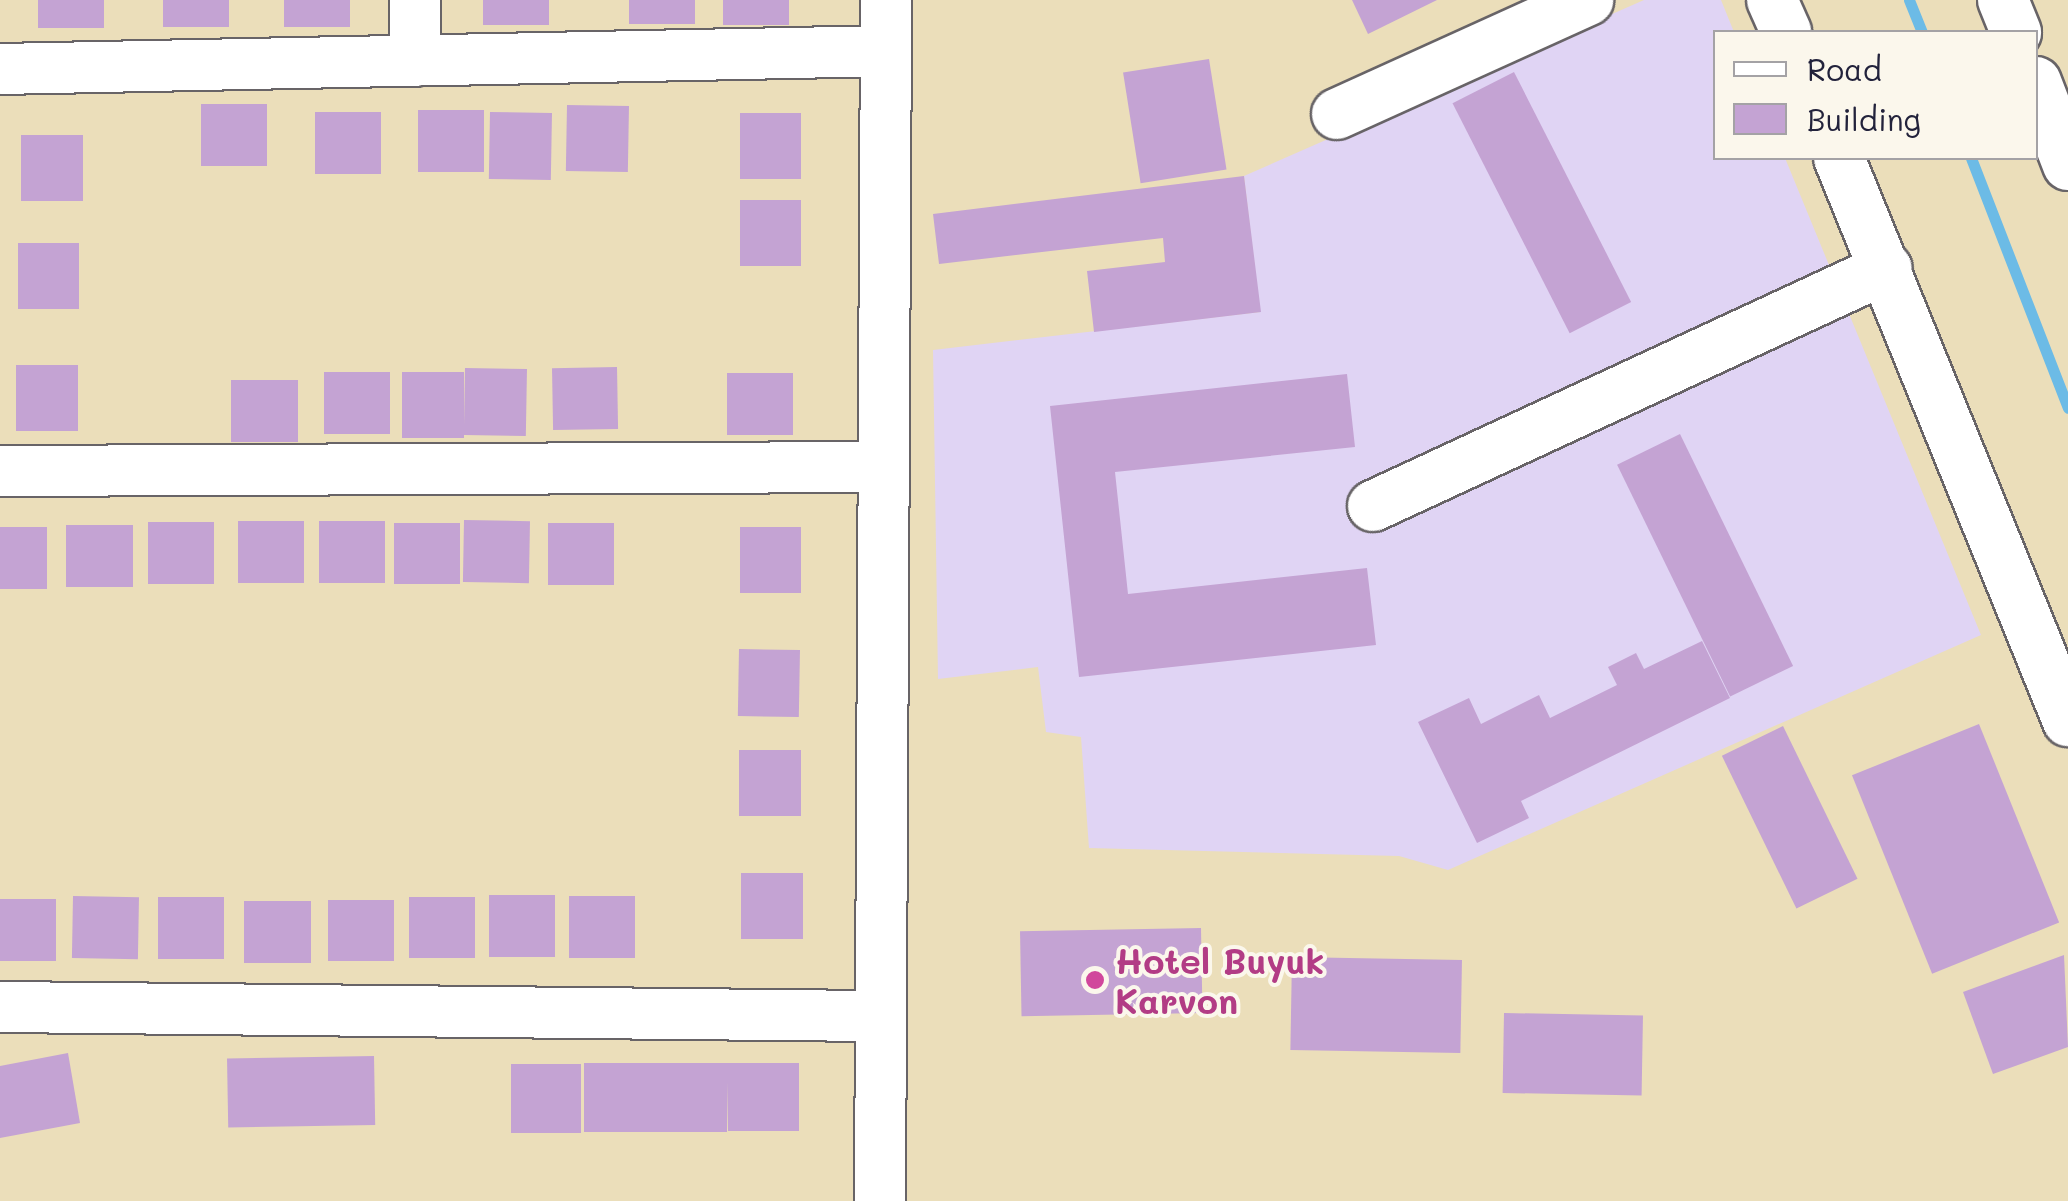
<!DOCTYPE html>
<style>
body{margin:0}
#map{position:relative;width:2068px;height:1201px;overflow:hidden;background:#ebdeba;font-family:Mali,sans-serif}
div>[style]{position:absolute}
.built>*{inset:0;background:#e0d4f4}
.stream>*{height:11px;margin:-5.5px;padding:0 5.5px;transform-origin:5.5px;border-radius:5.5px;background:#6cbbe6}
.building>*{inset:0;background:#c4a3d3;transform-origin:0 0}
.roads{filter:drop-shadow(2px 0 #686467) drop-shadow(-2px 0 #686467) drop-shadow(0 2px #686467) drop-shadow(0 -2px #686467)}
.minor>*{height:50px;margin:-25px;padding:0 25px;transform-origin:25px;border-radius:25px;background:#fff}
.dots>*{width:28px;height:28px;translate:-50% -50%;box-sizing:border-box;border:5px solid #fbf7ec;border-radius:50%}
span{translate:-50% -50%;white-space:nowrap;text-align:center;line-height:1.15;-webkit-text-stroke:8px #fbf7ec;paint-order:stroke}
.hotel-label{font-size:35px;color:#b23c85;font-weight:700}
.left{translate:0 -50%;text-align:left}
.legend{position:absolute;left:1713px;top:30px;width:325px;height:130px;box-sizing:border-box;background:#fbf7ec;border:2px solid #a4a2a5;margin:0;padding:12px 18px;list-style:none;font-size:30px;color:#22223b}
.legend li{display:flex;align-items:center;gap:20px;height:50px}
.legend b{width:50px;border:2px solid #a4a2a5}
</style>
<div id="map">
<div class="built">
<div style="clip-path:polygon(1644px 0,1721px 0,1734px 32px,1716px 32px,1716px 158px,1785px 158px,1981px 635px,1448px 870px,1399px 856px,1089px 848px,1081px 737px,1046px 732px,1038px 667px,938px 679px,933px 350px,1260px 312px,1244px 176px)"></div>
</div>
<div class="stream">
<div style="left:1909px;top:0;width:35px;rotate:68deg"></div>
<div style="left:1971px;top:158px;width:268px;rotate:68.8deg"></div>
</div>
<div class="building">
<div style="left:38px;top:0;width:66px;height:28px"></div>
<div style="left:163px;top:0;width:66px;height:27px"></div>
<div style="left:284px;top:0;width:66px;height:27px"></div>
<div style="left:483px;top:0;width:66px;height:25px"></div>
<div style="left:629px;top:0;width:66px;height:24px"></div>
<div style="left:723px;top:0;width:66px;height:25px"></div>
<div style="clip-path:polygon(1352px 0,1437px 0,1368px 34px)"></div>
<div style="left:1209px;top:59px;width:112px;height:87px;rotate:81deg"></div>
<div style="left:1514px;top:72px;width:258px;height:69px;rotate:63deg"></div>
<div style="left:201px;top:104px;width:66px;height:62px"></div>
<div style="left:567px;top:105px;width:62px;height:66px;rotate:1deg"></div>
<div style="left:418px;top:110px;width:66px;height:62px"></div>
<div style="left:315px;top:112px;width:66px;height:62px"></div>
<div style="left:490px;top:112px;width:62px;height:67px;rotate:1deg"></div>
<div style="left:740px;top:113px;width:61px;height:66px"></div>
<div style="left:21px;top:135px;width:62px;height:66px"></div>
<div style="clip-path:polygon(1244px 176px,1261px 312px,1094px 332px,1087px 271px,1165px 262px,1163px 238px,939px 264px,933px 214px)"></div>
<div style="left:740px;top:200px;width:61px;height:66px"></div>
<div style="left:18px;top:243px;width:61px;height:66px"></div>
<div style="left:16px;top:365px;width:62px;height:66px"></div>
<div style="left:617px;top:367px;width:62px;height:65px;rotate:89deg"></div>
<div style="left:465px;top:368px;width:62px;height:67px;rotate:1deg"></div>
<div style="left:390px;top:372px;width:62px;height:66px;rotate:90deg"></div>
<div style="left:402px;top:372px;width:62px;height:66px"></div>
<div style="left:793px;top:373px;width:62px;height:66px;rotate:90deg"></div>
<div style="clip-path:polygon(1347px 374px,1355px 447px,1115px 472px,1128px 594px,1367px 568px,1376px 645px,1079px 677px,1050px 406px)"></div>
<div style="left:231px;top:380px;width:67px;height:62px"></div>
<div style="left:1680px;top:434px;width:258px;height:70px;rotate:64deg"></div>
<div style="left:464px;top:520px;width:66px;height:62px;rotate:1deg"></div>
<div style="left:238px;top:521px;width:66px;height:62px"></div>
<div style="left:319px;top:521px;width:66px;height:62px"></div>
<div style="left:214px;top:522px;width:62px;height:66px;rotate:90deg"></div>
<div style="left:394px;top:523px;width:66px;height:61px"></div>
<div style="left:548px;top:523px;width:66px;height:62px"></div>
<div style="left:133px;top:525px;width:62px;height:67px;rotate:90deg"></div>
<div style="left:0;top:527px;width:47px;height:62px"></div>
<div style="left:740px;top:527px;width:61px;height:66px"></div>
<div style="clip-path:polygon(1702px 641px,1730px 698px,1521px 801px,1529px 818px,1477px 843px,1418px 722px,1469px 698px,1481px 724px,1539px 695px,1550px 718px,1617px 685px,1608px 667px,1636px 653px,1644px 669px)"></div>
<div style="left:739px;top:649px;width:61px;height:67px;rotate:1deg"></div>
<div style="left:1979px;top:724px;width:214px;height:137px;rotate:68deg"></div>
<div style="left:1783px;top:726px;width:170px;height:68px;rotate:64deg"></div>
<div style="left:739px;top:750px;width:62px;height:66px"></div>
<div style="left:741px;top:873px;width:62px;height:66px"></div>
<div style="left:555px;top:895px;width:62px;height:66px;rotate:90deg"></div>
<div style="left:73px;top:896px;width:66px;height:62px;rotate:1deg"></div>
<div style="left:569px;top:896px;width:66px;height:62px"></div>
<div style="left:158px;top:897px;width:66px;height:62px"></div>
<div style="left:409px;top:897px;width:66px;height:61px"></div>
<div style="left:0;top:899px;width:56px;height:62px"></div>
<div style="left:328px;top:900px;width:66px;height:61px"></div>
<div style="left:244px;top:901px;width:67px;height:62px"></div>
<div style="left:1201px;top:928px;width:85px;height:181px;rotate:89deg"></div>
<div style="clip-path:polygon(2064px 955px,2068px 1047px,1993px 1074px,1963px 992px)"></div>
<div style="left:1292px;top:957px;width:170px;height:93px;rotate:1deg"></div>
<div style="left:1504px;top:1013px;width:139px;height:80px;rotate:1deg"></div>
<div style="clip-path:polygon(68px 1053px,80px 1123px,0 1138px,0 1066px)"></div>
<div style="left:374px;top:1056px;width:69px;height:147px;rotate:89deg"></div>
<div style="clip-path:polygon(584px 1063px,799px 1063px,799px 1131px,728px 1131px,727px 1082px,727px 1132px,584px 1132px)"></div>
<div style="left:511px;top:1064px;width:70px;height:69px"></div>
</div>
<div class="roads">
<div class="minor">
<div style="left:1772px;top:0;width:35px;rotate:66deg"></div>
<div style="left:2003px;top:0;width:35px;rotate:68deg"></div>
<div style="left:415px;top:61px;width:61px;rotate:-90deg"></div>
<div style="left:0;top:69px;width:886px;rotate:-1.16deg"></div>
<div style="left:2036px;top:82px;width:89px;rotate:68.9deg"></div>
<div style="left:1337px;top:114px;width:276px;rotate:-24.4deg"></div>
<div style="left:1839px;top:158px;width:608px;rotate:67.87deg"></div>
<div style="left:0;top:471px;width:884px;rotate:-0.26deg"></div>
<div style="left:1373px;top:506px;width:566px;rotate:-24.85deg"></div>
<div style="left:0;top:1007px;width:881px;rotate:0.59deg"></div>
<div style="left:880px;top:1201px;width:1201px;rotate:-89.71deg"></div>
</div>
</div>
<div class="dots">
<div style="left:1095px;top:980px;background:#d1479c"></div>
</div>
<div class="hotel-label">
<span class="left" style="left:1115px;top:980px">Hotel Buyuk<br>Karvon</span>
</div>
<ul class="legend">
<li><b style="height:12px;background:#fff"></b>Road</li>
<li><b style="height:28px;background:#c4a3d3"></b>Building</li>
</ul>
</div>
